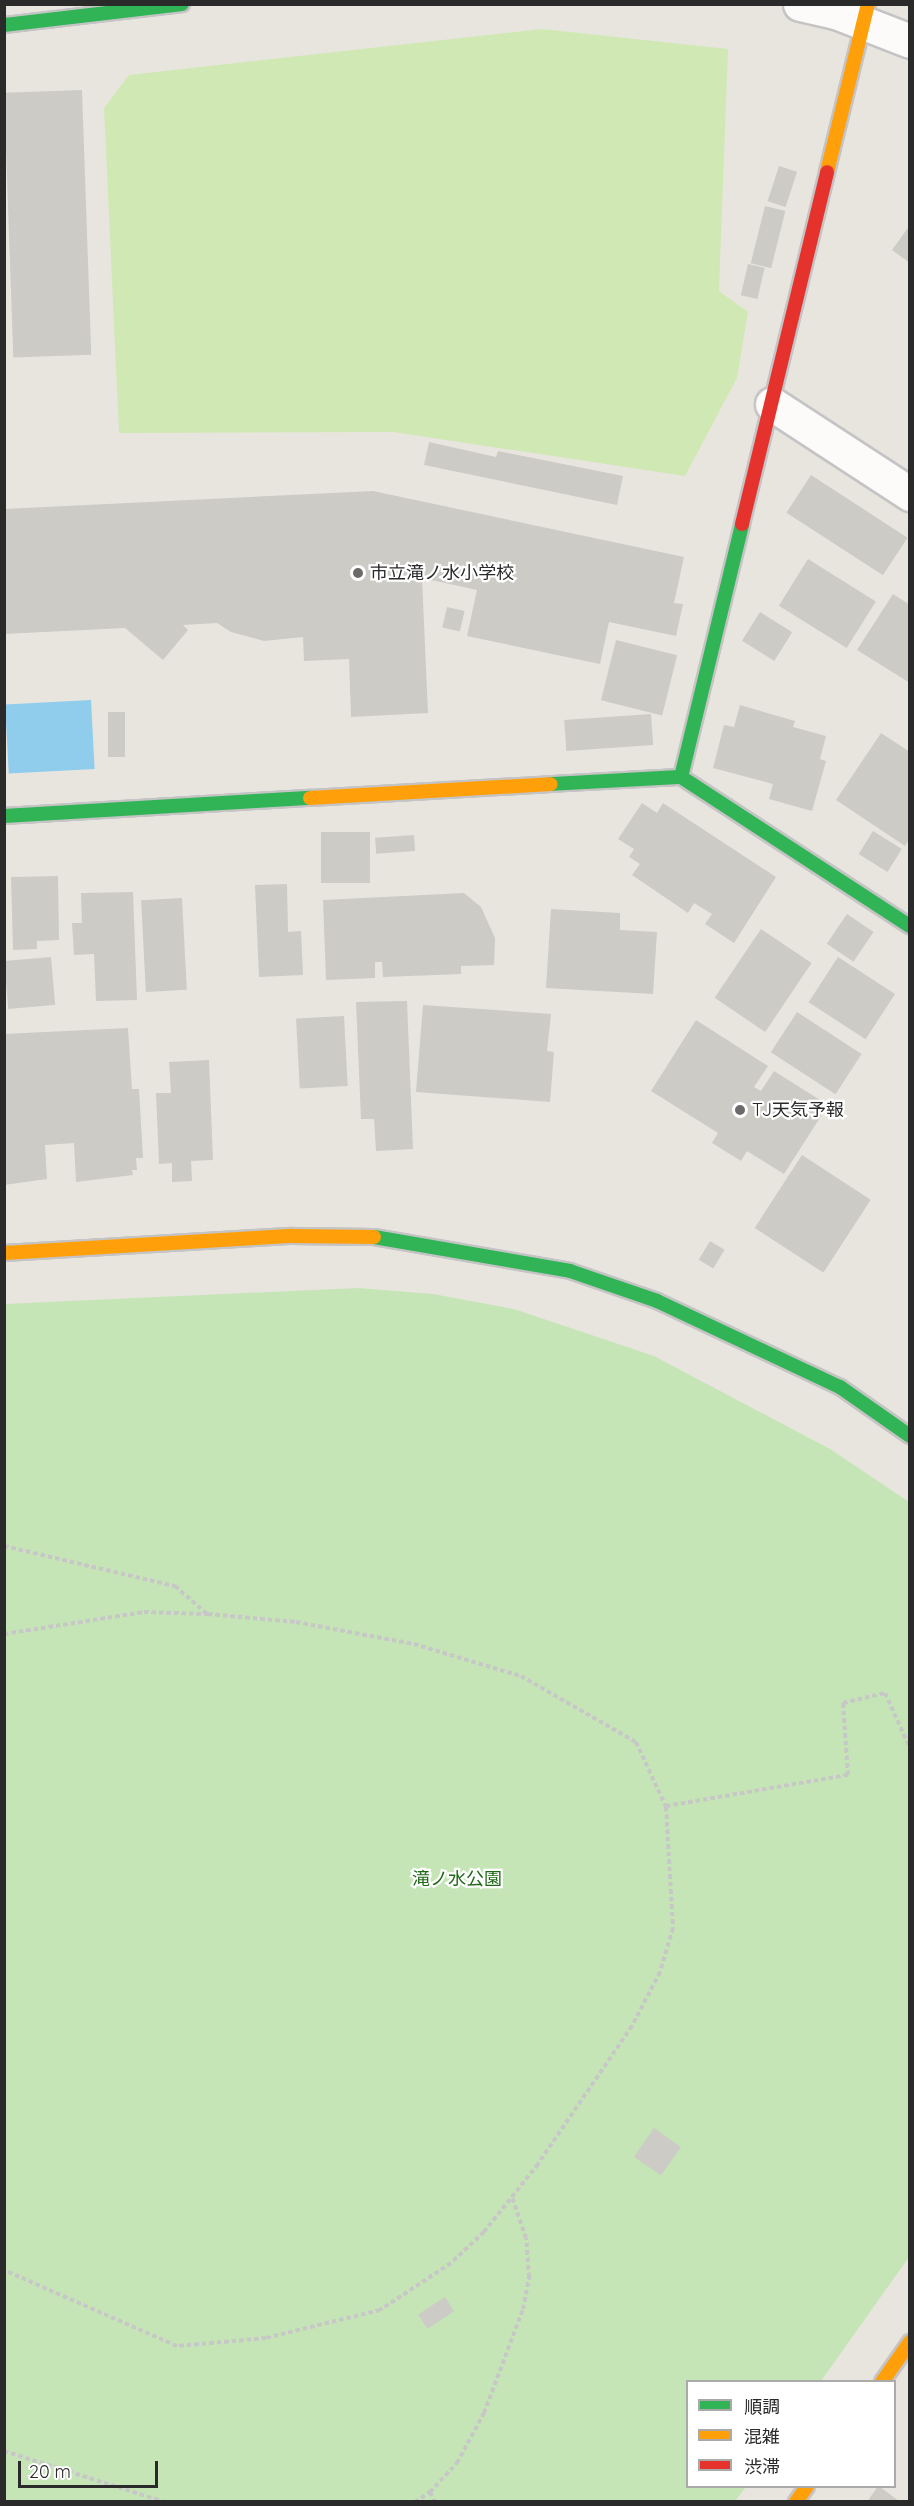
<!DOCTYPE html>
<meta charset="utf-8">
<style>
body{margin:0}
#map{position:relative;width:914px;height:2506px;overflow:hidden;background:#e8e5df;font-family:Quicksand,"Noto Sans JP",sans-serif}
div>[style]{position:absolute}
.green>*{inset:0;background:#c5e5b6}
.pitch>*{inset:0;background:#d0e9b4}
.water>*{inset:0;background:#90ccec;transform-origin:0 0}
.building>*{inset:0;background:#cdcbc6;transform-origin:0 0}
.path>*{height:4px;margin-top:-2px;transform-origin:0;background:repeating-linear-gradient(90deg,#c8c7c7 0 4.5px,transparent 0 7.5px)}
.roads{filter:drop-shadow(2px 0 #c5c4c5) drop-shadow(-2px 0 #c5c4c5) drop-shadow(0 2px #c5c4c5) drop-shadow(0 -2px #c5c4c5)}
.street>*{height:33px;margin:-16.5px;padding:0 16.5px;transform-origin:16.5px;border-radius:16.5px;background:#fcfbfa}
.fast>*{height:14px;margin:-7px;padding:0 7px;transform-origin:7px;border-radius:7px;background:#30b455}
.slow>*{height:14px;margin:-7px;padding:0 7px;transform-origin:7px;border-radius:7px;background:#ff9f0a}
.jam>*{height:14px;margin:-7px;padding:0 7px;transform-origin:7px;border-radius:7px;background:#e5322d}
.dots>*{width:16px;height:16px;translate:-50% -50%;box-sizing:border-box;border:3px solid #fff;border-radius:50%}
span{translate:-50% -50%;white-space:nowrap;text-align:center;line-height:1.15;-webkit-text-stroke:4.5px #fff;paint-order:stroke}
.poi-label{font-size:18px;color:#2a2a2a}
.left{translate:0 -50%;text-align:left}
.park-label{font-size:18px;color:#216918}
.frame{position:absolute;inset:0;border:6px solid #2a2a2a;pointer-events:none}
.legend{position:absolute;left:686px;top:2380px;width:210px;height:108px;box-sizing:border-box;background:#fff;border:2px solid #aaa;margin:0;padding:8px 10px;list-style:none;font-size:18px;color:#2a2a2a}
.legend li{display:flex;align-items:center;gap:12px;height:30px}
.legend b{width:30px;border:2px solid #aaa}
.scale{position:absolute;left:18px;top:2461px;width:140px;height:27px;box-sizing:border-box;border:3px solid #2a2a2a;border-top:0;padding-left:8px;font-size:18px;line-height:21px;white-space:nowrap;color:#2a2a2a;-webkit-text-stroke:4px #fff;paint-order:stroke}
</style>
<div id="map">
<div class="green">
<div style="clip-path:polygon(358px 1288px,433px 1294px,514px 1309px,654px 1356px,830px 1449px,909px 1502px,909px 2257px,821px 2381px,688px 2382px,688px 2486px,746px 2487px,735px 2501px,5px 2501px,5px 1304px)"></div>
</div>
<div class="pitch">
<div style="clip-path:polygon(542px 29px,728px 49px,719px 291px,748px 312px,737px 378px,685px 476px,393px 432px,119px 433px,104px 108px,129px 75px)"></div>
</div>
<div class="water">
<div style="left:91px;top:700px;width:69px;height:86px;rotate:87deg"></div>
</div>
<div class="building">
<div style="left:82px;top:90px;width:265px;height:78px;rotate:88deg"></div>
<div style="left:779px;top:166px;width:19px;height:37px;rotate:18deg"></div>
<div style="left:765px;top:206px;width:21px;height:59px;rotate:14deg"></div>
<div style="clip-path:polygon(910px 225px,910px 263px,892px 250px)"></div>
<div style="left:748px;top:264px;width:17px;height:32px;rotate:13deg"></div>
<div style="clip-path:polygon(429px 442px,496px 457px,498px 451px,623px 476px,617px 505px,424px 465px)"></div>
<div style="left:811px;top:475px;width:115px;height:45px;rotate:33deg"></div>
<div style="clip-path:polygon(373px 491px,684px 557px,674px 603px,683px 604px,676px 636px,609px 622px,600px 664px,467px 636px,477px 590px,422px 578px,428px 713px,351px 717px,349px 659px,304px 661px,303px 637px,264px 641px,231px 632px,217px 623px,183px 625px,188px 630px,163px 660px,125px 628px,4px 634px,4px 509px)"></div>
<div style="left:808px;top:559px;width:80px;height:55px;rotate:32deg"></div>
<div style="clip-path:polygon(893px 594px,910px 605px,910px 683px,857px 650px)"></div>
<div style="left:447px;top:607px;width:18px;height:21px;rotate:13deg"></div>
<div style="left:760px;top:612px;width:38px;height:34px;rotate:32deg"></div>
<div style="left:616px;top:640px;width:63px;height:62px;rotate:14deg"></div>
<div style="clip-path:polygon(740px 705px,795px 721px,793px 727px,826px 736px,820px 759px,826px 761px,812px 811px,769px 799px,773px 784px,713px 768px,724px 725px,734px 727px)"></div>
<div style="left:108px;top:712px;width:17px;height:45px"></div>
<div style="left:651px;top:714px;width:31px;height:87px;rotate:86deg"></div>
<div style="clip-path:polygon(881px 733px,910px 752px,910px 838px,905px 846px,836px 800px)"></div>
<div style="clip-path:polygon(642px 803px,657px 813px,663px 803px,776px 877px,734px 943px,705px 924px,712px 914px,694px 903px,688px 913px,632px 875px,640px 864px,629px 857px,634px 849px,618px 839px)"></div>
<div style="left:873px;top:831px;width:34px;height:27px;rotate:32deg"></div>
<div style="left:321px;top:832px;width:49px;height:51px"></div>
<div style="left:414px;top:835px;width:16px;height:39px;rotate:86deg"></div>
<div style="clip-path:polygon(58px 876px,59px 940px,37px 941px,37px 949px,13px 950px,11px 877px)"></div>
<div style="clip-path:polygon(287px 884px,288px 932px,301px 931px,303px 975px,259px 977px,255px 885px)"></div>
<div style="clip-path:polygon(133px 892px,137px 1000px,96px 1001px,94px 954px,74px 955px,72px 923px,82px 923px,81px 893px)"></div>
<div style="clip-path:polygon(464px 893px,481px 907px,495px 938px,494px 965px,461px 966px,461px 974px,383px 977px,382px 962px,375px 962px,375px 978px,326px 980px,323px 900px)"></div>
<div style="left:182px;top:898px;width:92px;height:41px;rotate:87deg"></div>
<div style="clip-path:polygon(551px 909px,620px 913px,620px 930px,657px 932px,653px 994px,546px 988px)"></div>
<div style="left:847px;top:914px;width:32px;height:36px;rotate:34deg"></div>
<div style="left:761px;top:929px;width:61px;height:83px;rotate:34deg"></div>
<div style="left:51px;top:957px;width:48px;height:47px;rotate:85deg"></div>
<div style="left:838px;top:957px;width:68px;height:54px;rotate:33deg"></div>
<div style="clip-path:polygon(407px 1001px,413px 1149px,376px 1151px,374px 1119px,361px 1119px,356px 1002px)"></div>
<div style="clip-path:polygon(423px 1005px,551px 1014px,547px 1051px,554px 1052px,550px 1102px,416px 1092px)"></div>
<div style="left:797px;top:1012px;width:77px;height:48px;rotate:33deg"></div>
<div style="left:344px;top:1016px;width:70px;height:48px;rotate:87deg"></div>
<div style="clip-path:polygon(696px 1020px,768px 1066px,754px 1087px,761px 1091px,774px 1071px,828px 1105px,784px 1174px,747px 1151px,741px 1161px,712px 1143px,718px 1133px,651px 1091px)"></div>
<div style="clip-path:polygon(128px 1028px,132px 1089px,139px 1089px,143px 1158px,136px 1158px,137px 1170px,132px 1170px,133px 1175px,76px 1182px,74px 1143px,45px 1145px,47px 1179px,4px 1185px,4px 1034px)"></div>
<div style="clip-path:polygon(209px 1060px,213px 1160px,191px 1161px,192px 1181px,172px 1182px,172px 1163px,159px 1164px,156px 1093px,171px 1093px,169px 1062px)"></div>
<div style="left:802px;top:1155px;width:82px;height:87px;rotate:33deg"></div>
<div style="left:710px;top:1241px;width:17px;height:22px;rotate:31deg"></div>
<div style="left:654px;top:2128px;width:33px;height:35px;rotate:35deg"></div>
<div style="left:445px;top:2297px;width:17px;height:32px;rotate:57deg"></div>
<div style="clip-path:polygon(878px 2486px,879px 2486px,900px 2502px,867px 2502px)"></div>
</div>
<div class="path">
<div style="left:4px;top:1546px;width:176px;rotate:13.2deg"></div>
<div style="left:175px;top:1586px;width:43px;rotate:41.2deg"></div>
<div style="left:4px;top:1634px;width:142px;rotate:-8.9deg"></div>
<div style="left:144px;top:1612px;width:64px;rotate:1.8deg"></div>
<div style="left:208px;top:1614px;width:88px;rotate:5.2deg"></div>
<div style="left:296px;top:1622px;width:120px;rotate:10.6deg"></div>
<div style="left:414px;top:1644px;width:112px;rotate:16.7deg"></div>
<div style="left:521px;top:1676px;width:133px;rotate:29.9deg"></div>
<div style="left:636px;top:1742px;width:72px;rotate:65.2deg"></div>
<div style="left:666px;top:1807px;width:121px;rotate:86.7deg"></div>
<div style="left:673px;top:1928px;width:46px;rotate:106.5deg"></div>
<div style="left:660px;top:1972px;width:61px;rotate:117.4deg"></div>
<div style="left:632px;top:2026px;width:167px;rotate:124.3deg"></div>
<div style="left:538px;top:2164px;width:87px;rotate:128.5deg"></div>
<div style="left:484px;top:2232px;width:45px;rotate:136.8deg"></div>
<div style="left:451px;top:2263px;width:85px;rotate:146.5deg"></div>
<div style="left:380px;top:2310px;width:117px;rotate:166.2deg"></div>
<div style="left:266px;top:2338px;width:89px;rotate:174.9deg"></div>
<div style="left:177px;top:2346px;width:189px;rotate:-156.3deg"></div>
<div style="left:666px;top:1806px;width:185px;rotate:-9.7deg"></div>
<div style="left:848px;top:1775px;width:72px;rotate:-94deg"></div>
<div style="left:843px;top:1703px;width:43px;rotate:-13.4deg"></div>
<div style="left:885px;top:1693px;width:60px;rotate:65.6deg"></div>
<div style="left:4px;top:2451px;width:169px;rotate:17.6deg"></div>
<div style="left:430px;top:2492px;width:11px;rotate:63deg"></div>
<div style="left:415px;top:2502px;width:18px;rotate:-34deg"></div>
<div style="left:430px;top:2492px;width:40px;rotate:-47deg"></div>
<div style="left:457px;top:2463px;width:57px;rotate:-61.6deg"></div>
<div style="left:484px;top:2413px;width:111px;rotate:-69.4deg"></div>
<div style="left:523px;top:2309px;width:33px;rotate:-79deg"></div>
<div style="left:529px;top:2277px;width:39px;rotate:-94deg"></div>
<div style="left:526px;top:2238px;width:43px;rotate:-108.9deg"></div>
</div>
<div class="roads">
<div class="street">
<div style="left:800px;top:4px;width:39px;rotate:13deg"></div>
<div style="left:838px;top:13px;width:77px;rotate:21.3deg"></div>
<div style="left:772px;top:404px;width:165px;rotate:33.1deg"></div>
</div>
<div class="fast">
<div style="left:4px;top:25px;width:179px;rotate:-6.7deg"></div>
<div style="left:681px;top:777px;width:260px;rotate:-76.4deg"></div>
<div style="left:551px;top:784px;width:130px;rotate:-3.1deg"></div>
<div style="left:681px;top:777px;width:273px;rotate:33.1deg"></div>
<div style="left:4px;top:816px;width:307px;rotate:-3.4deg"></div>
<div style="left:374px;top:1237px;width:199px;rotate:9.8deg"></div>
<div style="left:570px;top:1271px;width:92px;rotate:19deg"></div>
<div style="left:657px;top:1301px;width:202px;rotate:25.2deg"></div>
<div style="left:840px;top:1387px;width:85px;rotate:35deg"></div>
</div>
<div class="slow">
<div style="left:827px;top:172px;width:173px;rotate:-76.3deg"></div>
<div style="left:310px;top:798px;width:241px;rotate:-3.3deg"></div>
<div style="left:4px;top:1253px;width:289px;rotate:-3.4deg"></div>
<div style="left:292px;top:1236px;width:82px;rotate:0.7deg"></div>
<div style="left:882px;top:2382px;width:49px;rotate:-55deg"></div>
<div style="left:796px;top:2502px;width:19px;rotate:-55deg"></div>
</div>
<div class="jam">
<div style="left:742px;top:524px;width:362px;rotate:-76.4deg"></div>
</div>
</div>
<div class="dots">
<div style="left:358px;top:573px;background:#6c6b69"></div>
<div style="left:740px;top:1110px;background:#6c6b69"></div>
</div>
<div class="poi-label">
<span class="left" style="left:370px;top:573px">市立滝ノ水小学校</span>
<span class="left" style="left:752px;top:1110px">TJ天気予報</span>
</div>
<div class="park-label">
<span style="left:457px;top:1879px">滝ノ水公園</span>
</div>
<div class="frame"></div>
<ul class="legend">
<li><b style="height:8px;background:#30b455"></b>順調</li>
<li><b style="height:8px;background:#ff9f0a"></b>混雑</li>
<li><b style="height:8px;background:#e5322d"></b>渋滞</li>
</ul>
<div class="scale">20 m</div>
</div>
